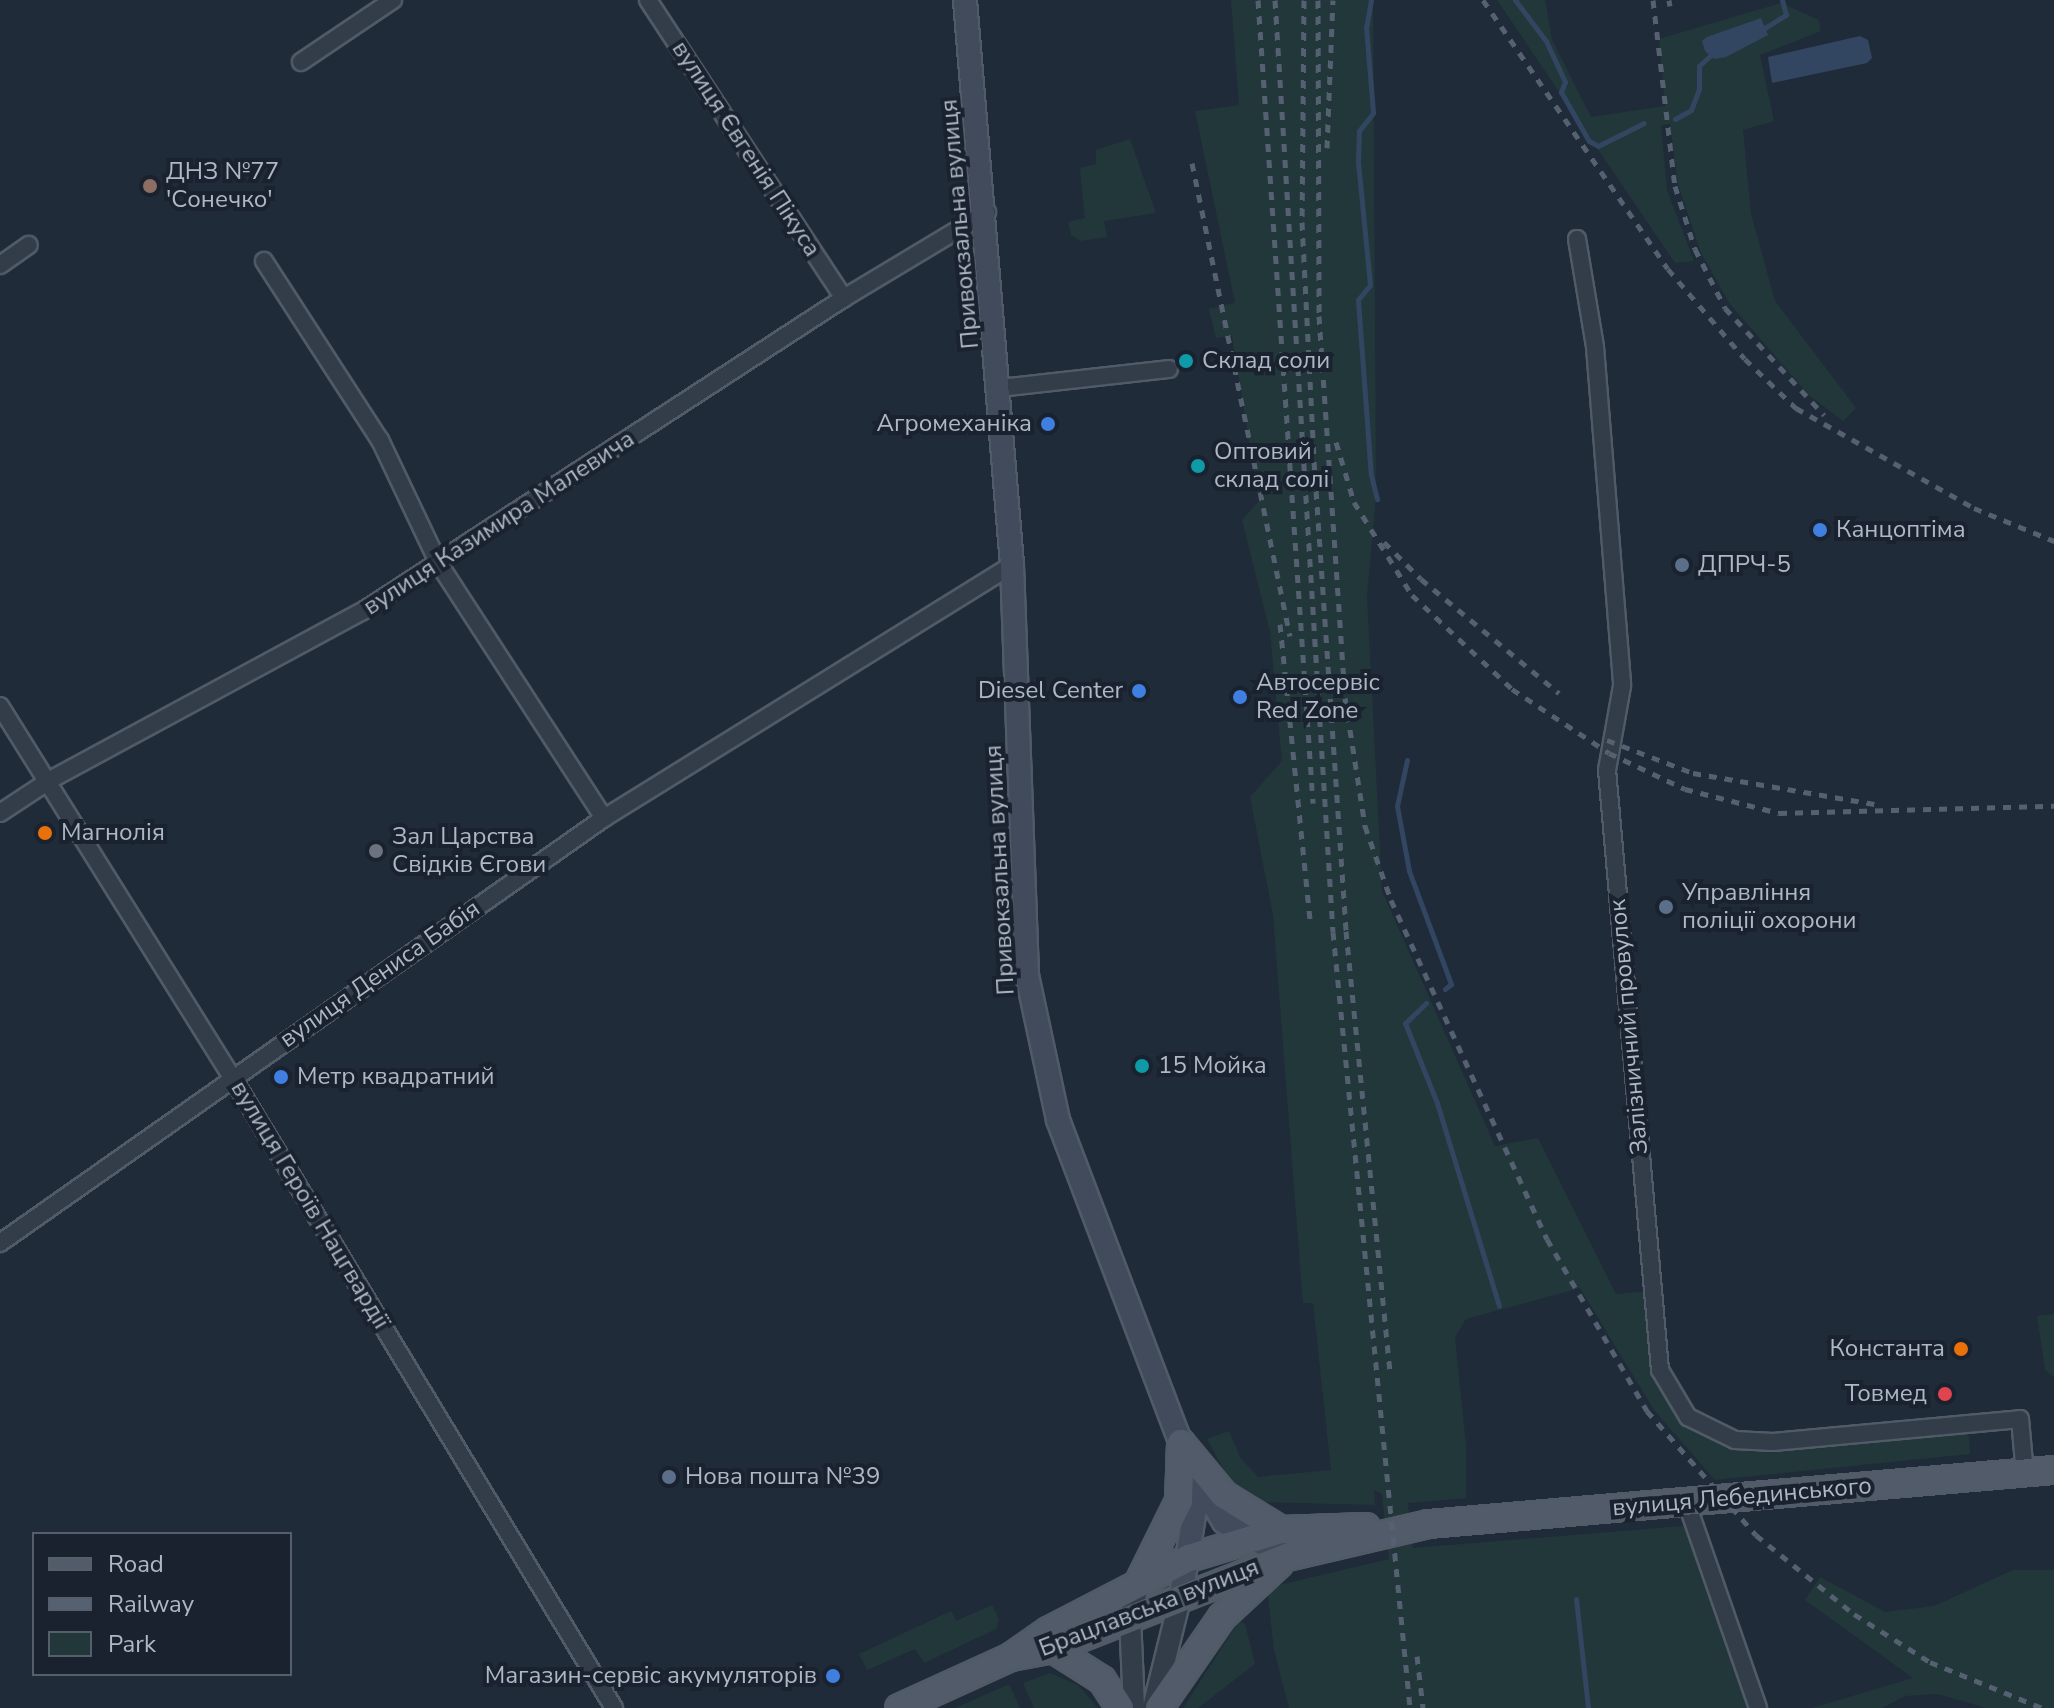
<!DOCTYPE html>
<meta charset="utf-8">
<style>
body{margin:0}
#map{position:relative;width:2054px;height:1708px;overflow:hidden;background:#202b39;font-family:"Nunito Sans",sans-serif}
div>[style]{position:absolute}
.green>*{inset:0;background:#22373a}
.water>*{inset:0;background:#324661}
.stream>*{height:5px;margin:-2.5px;padding:0 2.5px;transform-origin:2.5px;border-radius:2.5px;background:#324661}
.roads{filter:drop-shadow(2px 0 #515a67) drop-shadow(-2px 0 #515a67) drop-shadow(0 2px #515a67) drop-shadow(0 -2px #515a67)}
.minor>*{height:16px;margin:-8px;padding:0 8px;transform-origin:8px;border-radius:8px;background:#333c49}
.tertiary>*{height:20px;margin:-10px;padding:0 10px;transform-origin:10px;border-radius:10px;background:#333c49}
.secondary>*{height:22px;margin:-11px;padding:0 11px;transform-origin:11px;border-radius:11px;background:#414b5c}
.primary>*{height:26px;margin:-13px;padding:0 13px;transform-origin:13px;border-radius:13px;background:#515b69}
.rail>*{height:5px;margin-top:-2.5px;transform-origin:0;background:repeating-linear-gradient(90deg,#556070 0 8px,transparent 0 16px)}
.dots>*{width:22px;height:22px;translate:-50% -50%;box-sizing:border-box;border:4px solid #19222e;border-radius:50%}
span{translate:-50% -50%;white-space:nowrap;text-align:center;line-height:1.15;-webkit-text-stroke:8px #19222e;paint-order:stroke}
.street-label{font-size:24px;color:#aeb7c6}
.poi-label{font-size:24px;color:#aeb7c6}
.left{translate:0 -50%;text-align:left}
.right{translate:-100% -50%;text-align:right}
.legend{position:absolute;left:32px;top:1532px;width:260px;height:144px;box-sizing:border-box;background:#19222e;border:2px solid #555e6b;margin:0;padding:10px 14px;list-style:none;font-size:24px;color:#aeb7c6}
.legend li{display:flex;align-items:center;gap:16px;height:40px}
.legend b{width:40px;border:2px solid #555e6b}
</style>
<div id="map">
<div class="green">
<div style="clip-path:polygon(1231px 0,1373px 0,1376px 496px,1367px 596px,1382px 891px,1495px 1146px,1538px 1138px,1616px 1294px,1651px 1291px,1655px 1346px,1676px 1403px,1735px 1440px,1968px 1425px,1970px 1454px,1715px 1480px,1654px 1410px,1580px 1288px,1466px 1319px,1455px 1337px,1466px 1445px,1466px 1498px,1408px 1503px,1413px 1548px,1695px 1525px,1758px 1708px,1289px 1708px,1274px 1650px,1267px 1588px,1389px 1559px,1382px 1494px,1374px 1490px,1375px 1505px,1256px 1502px,1235px 1491px,1207px 1439px,1229px 1431px,1240px 1457px,1258px 1477px,1331px 1470px,1313px 1303px,1303px 1303px,1273px 915px,1250px 797px,1282px 761px,1270px 632px,1242px 520px,1259px 501px,1232px 336px,1216px 338px,1209px 309px,1235px 303px,1195px 111px,1239px 105px)"></div>
<div style="clip-path:polygon(1497px 0,1545px 0,1552px 40px,1591px 117px,1665px 106px,1659px 39px,1781px 3px,1819px 20px,1821px 31px,1760px 55px,1774px 121px,1743px 130px,1751px 214px,1775px 301px,1856px 408px,1843px 421px,1809px 395px,1730px 304px,1701px 253px,1678px 184px,1670px 124px,1661px 125px,1667px 190px,1694px 261px,1675px 263px)"></div>
<div style="clip-path:polygon(1130px 139px,1156px 213px,1104px 221px,1107px 237px,1081px 241px,1071px 235px,1068px 222px,1085px 218px,1080px 168px,1096px 164px,1096px 150px)"></div>
<div style="clip-path:polygon(2054px 1314px,2054px 1377px,2045px 1370px,2037px 1316px)"></div>
<div style="clip-path:polygon(2013px 1570px,2054px 1570px,2054px 1708px,1986px 1708px,1938px 1694px,1905px 1696px,1882px 1708px,1812px 1708px,1913px 1678px,1805px 1600px,1820px 1577px,1885px 1612px,1934px 1606px)"></div>
<div style="clip-path:polygon(992px 1605px,999px 1619px,996px 1629px,924px 1663px,915px 1649px,867px 1670px,859px 1654px,951px 1611px,956px 1621px)"></div>
<div style="clip-path:polygon(1239px 1621px,1245px 1624px,1255px 1664px,1198px 1708px,1183px 1708px)"></div>
<div style="clip-path:polygon(1050px 1673px,1078px 1685px,1098px 1708px,1034px 1708px,1023px 1683px)"></div>
<div style="clip-path:polygon(1009px 1684px,1020px 1708px,955px 1708px)"></div>
</div>
<div class="water">
<div style="clip-path:polygon(1761px 18px,1768px 35px,1726px 57px,1714px 59px,1705px 51px,1702px 41px,1707px 37px)"></div>
<div style="clip-path:polygon(1860px 36px,1868px 40px,1872px 58px,1867px 63px,1772px 83px,1768px 57px)"></div>
</div>
<div class="stream">
<div style="left:1371px;top:0;width:27px;rotate:100deg"></div>
<div style="left:1366px;top:27px;width:86px;rotate:85.3deg"></div>
<div style="left:1373px;top:113px;width:23px;rotate:128deg"></div>
<div style="left:1359px;top:131px;width:31px;rotate:92deg"></div>
<div style="left:1358px;top:162px;width:124px;rotate:84.4deg"></div>
<div style="left:1370px;top:285px;width:19px;rotate:129deg"></div>
<div style="left:1358px;top:300px;width:175px;rotate:85.8deg"></div>
<div style="left:1371px;top:475px;width:25px;rotate:76deg"></div>
<div style="left:1515px;top:0;width:51px;rotate:52.9deg"></div>
<div style="left:1546px;top:41px;width:45px;rotate:65.1deg"></div>
<div style="left:1565px;top:82px;width:11px;rotate:112deg"></div>
<div style="left:1561px;top:92px;width:56px;rotate:60.3deg"></div>
<div style="left:1589px;top:141px;width:10px;rotate:29deg"></div>
<div style="left:1598px;top:146px;width:51px;rotate:-26.6deg"></div>
<div style="left:1760px;top:31px;width:31px;rotate:-32deg"></div>
<div style="left:1786px;top:15px;width:16px;rotate:-105deg"></div>
<div style="left:1675px;top:119px;width:18px;rotate:-29deg"></div>
<div style="left:1691px;top:110px;width:22px;rotate:-69deg"></div>
<div style="left:1699px;top:89px;width:23px;rotate:-90deg"></div>
<div style="left:1699px;top:66px;width:18px;rotate:-43deg"></div>
<div style="left:1407px;top:760px;width:47px;rotate:102.3deg"></div>
<div style="left:1397px;top:806px;width:66px;rotate:79.5deg"></div>
<div style="left:1409px;top:871px;width:121px;rotate:69.6deg"></div>
<div style="left:1451px;top:984px;width:8px;rotate:140deg"></div>
<div style="left:1426px;top:1003px;width:29px;rotate:136deg"></div>
<div style="left:1405px;top:1023px;width:86px;rotate:68.2deg"></div>
<div style="left:1437px;top:1103px;width:212px;rotate:73deg"></div>
<div style="left:1576px;top:1599px;width:110px;rotate:83.7deg"></div>
</div>
<div class="roads">
<div class="minor">
<div style="left:648px;top:0;width:357px;rotate:56.7deg"></div>
<div style="left:301px;top:62px;width:111px;rotate:-34deg"></div>
<div style="left:1577px;top:239px;width:109px;rotate:80.5deg"></div>
<div style="left:1595px;top:347px;width:340px;rotate:85.4deg"></div>
<div style="left:1622px;top:686px;width:85px;rotate:100.1deg"></div>
<div style="left:1607px;top:770px;width:602px;rotate:84.95deg"></div>
<div style="left:1660px;top:1370px;width:55px;rotate:59.2deg"></div>
<div style="left:1688px;top:1417px;width:52px;rotate:26.1deg"></div>
<div style="left:1735px;top:1440px;width:38px;rotate:3deg"></div>
<div style="left:1773px;top:1442px;width:248px;rotate:-5.3deg"></div>
<div style="left:2020px;top:1419px;width:55px;rotate:84.8deg"></div>
<div style="left:264px;top:261px;width:213px;rotate:57.1deg"></div>
<div style="left:380px;top:440px;width:137px;rotate:64.6deg"></div>
<div style="left:439px;top:564px;width:303px;rotate:57deg"></div>
<div style="left:0;top:265px;width:35px;rotate:-35deg"></div>
<div style="left:1000px;top:388px;width:170px;rotate:-6.4deg"></div>
<div style="left:0;top:706px;width:438px;rotate:58deg"></div>
<div style="left:232px;top:1077px;width:738px;rotate:58.81deg"></div>
<div style="left:0;top:813px;width:60px;rotate:-33.4deg"></div>
<div style="left:50px;top:780px;width:356px;rotate:-28.4deg"></div>
<div style="left:363px;top:611px;width:574px;rotate:-33.05deg"></div>
<div style="left:844px;top:298px;width:167px;rotate:-31deg"></div>
<div style="left:0;top:1243px;width:739px;rotate:-35.13deg"></div>
<div style="left:604px;top:818px;width:480px;rotate:-31.8deg"></div>
<div style="left:1686px;top:1501px;width:219px;rotate:70.8deg"></div>
</div>
<div class="tertiary">
<div style="left:1134px;top:1708px;width:90px;rotate:-92.5deg"></div>
<div style="left:1130px;top:1618px;width:37px;rotate:-76deg"></div>
<div style="left:1153px;top:1708px;width:116px;rotate:-76.1deg"></div>
</div>
<div class="secondary">
<div style="left:965px;top:0;width:567px;rotate:85.24deg"></div>
<div style="left:1012px;top:565px;width:410px;rotate:87.9deg"></div>
<div style="left:1027px;top:975px;width:148px;rotate:77.9deg"></div>
<div style="left:1058px;top:1120px;width:346px;rotate:69.2deg"></div>
<div style="left:1181px;top:1443px;width:68px;rotate:78.2deg"></div>
<div style="left:1195px;top:1510px;width:86px;rotate:99.4deg"></div>
<div style="left:1197px;top:1477px;width:52px;rotate:59deg"></div>
<div style="left:1224px;top:1522px;width:72px;rotate:29.1deg"></div>
</div>
<div class="primary">
<div style="left:1181px;top:1443px;width:67px;rotate:50.4deg"></div>
<div style="left:1224px;top:1495px;width:67px;rotate:31.6deg"></div>
<div style="left:1139px;top:1582px;width:90px;rotate:-63.7deg"></div>
<div style="left:1179px;top:1501px;width:58px;rotate:-88deg"></div>
<div style="left:1053px;top:1649px;width:58px;rotate:32.3deg"></div>
<div style="left:1102px;top:1680px;width:33px;rotate:57deg"></div>
<div style="left:1011px;top:1657px;width:43px;rotate:-10.8deg"></div>
<div style="left:1053px;top:1649px;width:251px;rotate:-21.5deg"></div>
<div style="left:1287px;top:1557px;width:146px;rotate:-13.1deg"></div>
<div style="left:1429px;top:1524px;width:627px;rotate:-4.94deg"></div>
<div style="left:899px;top:1708px;width:123px;rotate:-24.5deg"></div>
<div style="left:1011px;top:1657px;width:45px;rotate:-35.1deg"></div>
<div style="left:1048px;top:1631px;width:159px;rotate:-27.4deg"></div>
<div style="left:1189px;top:1558px;width:96px;rotate:-16.9deg"></div>
<div style="left:1281px;top:1530px;width:85px;rotate:-2deg"></div>
<div style="left:1159px;top:1708px;width:111px;rotate:-55.3deg"></div>
<div style="left:1222px;top:1617px;width:78px;rotate:-42.9deg"></div>
</div>
</div>
<div class="rail">
<div style="left:1258px;top:0;width:805px;rotate:86.08deg"></div>
<div style="left:1275px;top:0;width:934px;rotate:86.44deg"></div>
<div style="left:1333px;top:932px;width:780px;rotate:84.33deg"></div>
<div style="left:1304px;top:0;width:222px;rotate:90.5deg"></div>
<div style="left:1302px;top:222px;width:253px;rotate:87.1deg"></div>
<div style="left:1315px;top:475px;width:457px;rotate:86.1deg"></div>
<div style="left:1346px;top:931px;width:441px;rotate:84.3deg"></div>
<div style="left:1318px;top:0;width:316px;rotate:89.8deg"></div>
<div style="left:1319px;top:316px;width:383px;rotate:86.1deg"></div>
<div style="left:1345px;top:698px;width:130px;rotate:81.1deg"></div>
<div style="left:1365px;top:826px;width:78px;rotate:70.6deg"></div>
<div style="left:1391px;top:900px;width:373px;rotate:65.3deg"></div>
<div style="left:1547px;top:1239px;width:199px;rotate:59.8deg"></div>
<div style="left:1647px;top:1411px;width:165px;rotate:48.7deg"></div>
<div style="left:1756px;top:1535px;width:126px;rotate:38.9deg"></div>
<div style="left:1854px;top:1614px;width:90px;rotate:32.3deg"></div>
<div style="left:1930px;top:1662px;width:121px;rotate:22.3deg"></div>
<div style="left:1483px;top:0;width:326px;rotate:55.5deg"></div>
<div style="left:1668px;top:269px;width:118px;rotate:49.5deg"></div>
<div style="left:1745px;top:359px;width:71px;rotate:43.9deg"></div>
<div style="left:1796px;top:408px;width:204px;rotate:29.3deg"></div>
<div style="left:1974px;top:508px;width:87px;rotate:22.4deg"></div>
<div style="left:1653px;top:0;width:187px;rotate:83.3deg"></div>
<div style="left:1675px;top:186px;width:66px;rotate:72.4deg"></div>
<div style="left:1695px;top:249px;width:66px;rotate:63deg"></div>
<div style="left:1725px;top:308px;width:146px;rotate:47.2deg"></div>
<div style="left:1669px;top:0;width:6px;rotate:81deg"></div>
<div style="left:1327px;top:148px;width:148px;rotate:-87.7deg"></div>
<div style="left:1192px;top:163px;width:483px;rotate:78.3deg"></div>
<div style="left:1336px;top:442px;width:63px;rotate:73.3deg"></div>
<div style="left:1354px;top:502px;width:110px;rotate:58.1deg"></div>
<div style="left:1412px;top:595px;width:137px;rotate:43.2deg"></div>
<div style="left:1512px;top:689px;width:116px;rotate:33.4deg"></div>
<div style="left:1609px;top:753px;width:84px;rotate:25.3deg"></div>
<div style="left:1685px;top:789px;width:97px;rotate:14.3deg"></div>
<div style="left:1779px;top:813px;width:275px;rotate:-1.5deg"></div>
<div style="left:1384px;top:542px;width:52px;rotate:45deg"></div>
<div style="left:1421px;top:579px;width:179px;rotate:39.6deg"></div>
<div style="left:1280px;top:624px;width:296px;rotate:84.2deg"></div>
<div style="left:1607px;top:740px;width:92px;rotate:21deg"></div>
<div style="left:1693px;top:773px;width:184px;rotate:9.7deg"></div>
<div style="left:1417px;top:1656px;width:52px;rotate:83.4deg"></div>
</div>
<div class="dots">
<div style="left:150px;top:186px;background:#8d6e63"></div>
<div style="left:1186px;top:361px;background:#0f9aa8"></div>
<div style="left:1048px;top:424px;background:#3f7fe0"></div>
<div style="left:1198px;top:466px;background:#0f9aa8"></div>
<div style="left:1820px;top:530px;background:#3f7fe0"></div>
<div style="left:1682px;top:565px;background:#5c6f8a"></div>
<div style="left:1139px;top:691px;background:#3f7fe0"></div>
<div style="left:1240px;top:697px;background:#3f7fe0"></div>
<div style="left:45px;top:833px;background:#e8710a"></div>
<div style="left:376px;top:851px;background:#6b7280"></div>
<div style="left:1666px;top:907px;background:#5c6f8a"></div>
<div style="left:1142px;top:1066px;background:#0f9aa8"></div>
<div style="left:281px;top:1077px;background:#3f7fe0"></div>
<div style="left:1961px;top:1349px;background:#e8710a"></div>
<div style="left:1945px;top:1394px;background:#e0444e"></div>
<div style="left:669px;top:1477px;background:#5c6f8a"></div>
<div style="left:833px;top:1676px;background:#3f7fe0"></div>
</div>
<div class="street-label">
<span style="left:746px;top:149px;rotate:57deg">вулиця Євгенія Пікуса</span>
<span style="left:960px;top:224px;rotate:-95deg">Привокзальна вулиця</span>
<span style="left:499px;top:523px;rotate:-33deg">вулиця Казимира Малевича</span>
<span style="left:1000px;top:870px;rotate:-93deg">Привокзальна вулиця</span>
<span style="left:380px;top:974px;rotate:-35deg">вулиця Дениса Бабія</span>
<span style="left:1629px;top:1027px;rotate:-95deg">Залізничний провулок</span>
<span style="left:310px;top:1205px;rotate:59deg">вулиця Героїв Нацгвардії</span>
<span style="left:1742px;top:1497px;rotate:-5deg">вулиця Лебединського</span>
<span style="left:1149px;top:1608px;rotate:-21deg">Брацлавська вулиця</span>
</div>
<div class="poi-label">
<span class="left" style="left:166px;top:186px">ДНЗ №77<br>'Сонечко'</span>
<span class="left" style="left:1202px;top:361px">Склад соли</span>
<span class="right" style="left:1032px;top:424px">Агромеханіка</span>
<span class="left" style="left:1214px;top:466px">Оптовий<br>склад солі</span>
<span class="left" style="left:1836px;top:530px">Канцоптіма</span>
<span class="left" style="left:1698px;top:565px">ДПРЧ-5</span>
<span class="left" style="left:1256px;top:697px">Автосервіс<br>Red Zone</span>
<span class="right" style="left:1123px;top:691px">Diesel Center</span>
<span class="left" style="left:61px;top:833px">Магнолія</span>
<span class="left" style="left:392px;top:851px">Зал Царства<br>Свідків Єгови</span>
<span class="left" style="left:1682px;top:907px">Управління<br>поліції охорони</span>
<span class="left" style="left:1158px;top:1066px">15 Мойка</span>
<span class="left" style="left:297px;top:1077px">Метр квадратний</span>
<span class="right" style="left:1945px;top:1349px">Константа</span>
<span class="right" style="left:1927px;top:1394px">Товмед</span>
<span class="left" style="left:685px;top:1477px">Нова пошта №39</span>
<span class="right" style="left:817px;top:1676px">Магазин-сервіс акумуляторів</span>
</div>
<ul class="legend">
<li><b style="height:10px;background:#515b69"></b>Road</li>
<li><b style="height:10px;background:#556070"></b>Railway</li>
<li><b style="height:22px;background:#22373a"></b>Park</li>
</ul>
</div>
